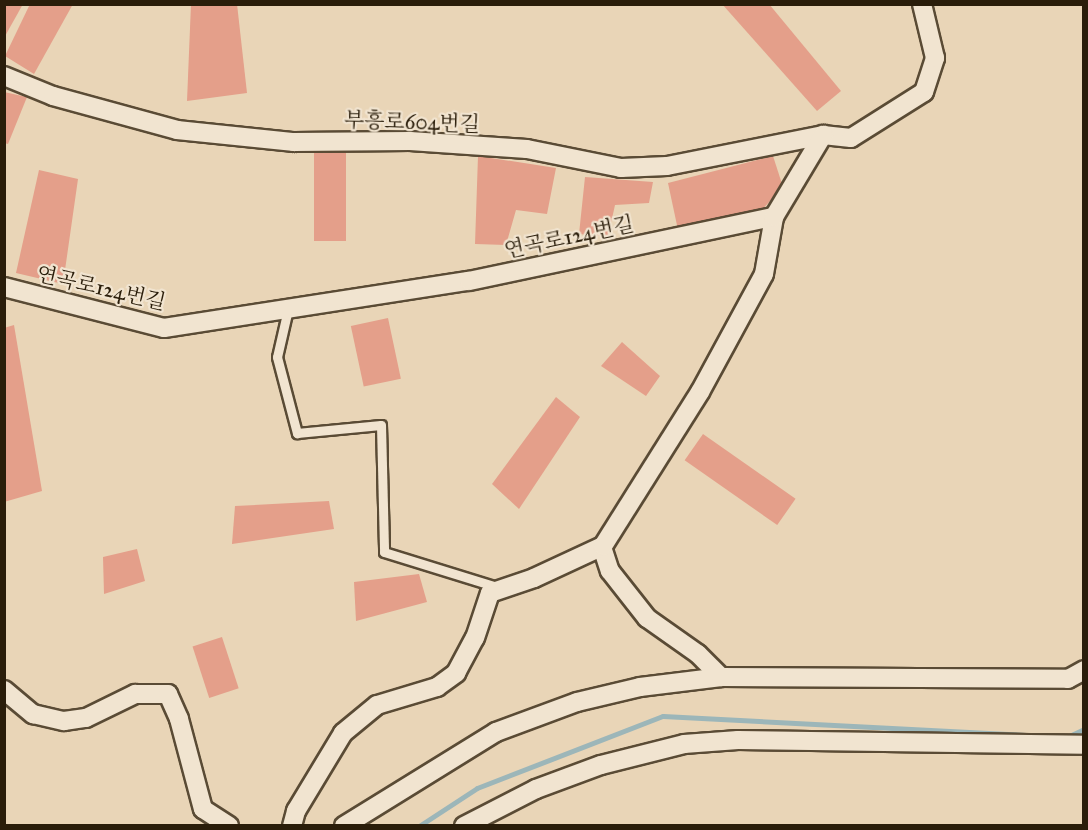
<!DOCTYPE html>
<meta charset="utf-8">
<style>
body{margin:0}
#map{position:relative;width:1088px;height:830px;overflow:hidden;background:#e9d5b7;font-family:"IM FELL Great Primer","Noto Serif KR",serif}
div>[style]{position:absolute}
.stream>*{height:5px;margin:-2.5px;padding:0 2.5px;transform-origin:2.5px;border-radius:2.5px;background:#9cb6b9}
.building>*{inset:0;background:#e49f8a;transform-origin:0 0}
.roads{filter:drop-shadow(2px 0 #5a4b35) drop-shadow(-2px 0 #5a4b35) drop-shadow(0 2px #5a4b35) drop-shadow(0 -2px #5a4b35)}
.lane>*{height:9px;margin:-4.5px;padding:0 4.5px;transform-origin:4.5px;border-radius:4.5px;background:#f1e4d0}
.street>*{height:18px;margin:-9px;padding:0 9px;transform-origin:9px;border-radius:9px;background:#f1e4d0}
span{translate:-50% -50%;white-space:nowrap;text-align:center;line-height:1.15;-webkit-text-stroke:4.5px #f1e4d0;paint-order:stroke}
.street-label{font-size:21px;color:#2a1d0a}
.frame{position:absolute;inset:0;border:6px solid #2a1d0a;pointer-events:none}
</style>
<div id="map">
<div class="stream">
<div style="left:1067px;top:737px;width:19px;rotate:-25deg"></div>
<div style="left:419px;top:826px;width:69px;rotate:-33.2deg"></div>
<div style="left:477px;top:788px;width:199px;rotate:-21.2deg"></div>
<div style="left:663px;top:716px;width:368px;rotate:3deg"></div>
</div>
<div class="building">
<div style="clip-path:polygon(4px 4px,23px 4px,4px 38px)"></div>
<div style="clip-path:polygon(30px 4px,73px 4px,34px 74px,5px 56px)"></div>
<div style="clip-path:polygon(191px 4px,237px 4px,247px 93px,187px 101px)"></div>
<div style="clip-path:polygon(722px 4px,769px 4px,841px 91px,817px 111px)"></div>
<div style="clip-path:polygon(4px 92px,27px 97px,8px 144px,4px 143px)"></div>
<div style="left:314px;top:150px;width:32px;height:91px"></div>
<div style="clip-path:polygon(478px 156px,556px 168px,547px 214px,516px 210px,506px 245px,475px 244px)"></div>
<div style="clip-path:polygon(773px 156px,783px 187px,759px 213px,678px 230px,668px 183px)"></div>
<div style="clip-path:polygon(39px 170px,78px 179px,63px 284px,16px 273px)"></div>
<div style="clip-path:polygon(585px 177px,653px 182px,649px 203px,615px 205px,608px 237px,579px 234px)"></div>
<div style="left:388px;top:318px;width:62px;height:38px;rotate:78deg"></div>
<div style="clip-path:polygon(14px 325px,42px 491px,4px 502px,4px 328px)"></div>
<div style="clip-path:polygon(622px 342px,660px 376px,646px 396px,601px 366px)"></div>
<div style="clip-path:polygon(556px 397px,580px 417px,519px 509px,492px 484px)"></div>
<div style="left:703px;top:434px;width:113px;height:32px;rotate:35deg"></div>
<div style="clip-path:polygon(329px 501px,334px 529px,232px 544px,235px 506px)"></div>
<div style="clip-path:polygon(137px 549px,145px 581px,104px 594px,103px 557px)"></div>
<div style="clip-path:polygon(419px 574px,427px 602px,356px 621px,354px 582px)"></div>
<div style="left:222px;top:637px;width:54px;height:31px;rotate:72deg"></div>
</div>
<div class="roads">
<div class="lane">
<div style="left:288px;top:309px;width:49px;rotate:102.9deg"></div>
<div style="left:277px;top:357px;width:79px;rotate:75.3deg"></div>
<div style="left:297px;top:433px;width:84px;rotate:-5.4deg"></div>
<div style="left:381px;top:425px;width:127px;rotate:88.6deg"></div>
<div style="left:384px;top:552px;width:121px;rotate:17.2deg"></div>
</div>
<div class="street">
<div style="left:4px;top:76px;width:53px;rotate:22.2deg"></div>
<div style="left:53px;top:96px;width:129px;rotate:15.3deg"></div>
<div style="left:177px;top:130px;width:118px;rotate:5.9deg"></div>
<div style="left:294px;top:142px;width:116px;rotate:-0.5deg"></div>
<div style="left:410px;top:141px;width:117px;rotate:3.9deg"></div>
<div style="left:527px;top:149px;width:96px;rotate:11.4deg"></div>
<div style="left:621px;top:168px;width:46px;rotate:-2.5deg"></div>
<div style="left:667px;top:166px;width:159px;rotate:-11.2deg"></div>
<div style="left:823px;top:135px;width:28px;rotate:6deg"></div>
<div style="left:851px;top:138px;width:86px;rotate:-32.2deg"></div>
<div style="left:924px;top:92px;width:36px;rotate:-72deg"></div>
<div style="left:935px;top:58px;width:56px;rotate:-103.5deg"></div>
<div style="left:4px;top:287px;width:165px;rotate:14.4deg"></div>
<div style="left:164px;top:328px;width:309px;rotate:-8.8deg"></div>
<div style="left:469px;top:281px;width:312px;rotate:-11.9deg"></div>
<div style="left:602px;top:547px;width:25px;rotate:72deg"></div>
<div style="left:610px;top:571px;width:60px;rotate:51.8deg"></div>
<div style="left:647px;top:618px;width:62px;rotate:35.2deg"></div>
<div style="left:698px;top:654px;width:33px;rotate:45deg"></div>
<div style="left:4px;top:690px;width:38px;rotate:40deg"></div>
<div style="left:33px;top:714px;width:32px;rotate:13deg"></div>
<div style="left:64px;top:721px;width:22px;rotate:-8deg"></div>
<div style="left:86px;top:718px;width:55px;rotate:-26.1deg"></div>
<div style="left:135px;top:694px;width:33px"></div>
<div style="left:168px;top:694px;width:27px;rotate:66deg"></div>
<div style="left:179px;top:719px;width:93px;rotate:75.1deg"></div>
<div style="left:203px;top:809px;width:31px;rotate:33deg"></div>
<div style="left:292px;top:826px;width:16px;rotate:-75deg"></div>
<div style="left:296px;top:811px;width:91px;rotate:-58.9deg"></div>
<div style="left:343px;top:733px;width:44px;rotate:-39.5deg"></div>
<div style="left:377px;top:705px;width:63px;rotate:-16.7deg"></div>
<div style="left:437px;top:687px;width:24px;rotate:-36deg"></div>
<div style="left:456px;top:673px;width:40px;rotate:-62deg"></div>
<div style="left:475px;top:638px;width:47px;rotate:-71.6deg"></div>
<div style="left:490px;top:593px;width:46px;rotate:-18.8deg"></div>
<div style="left:534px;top:578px;width:76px;rotate:-24.9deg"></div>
<div style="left:603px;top:546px;width:182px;rotate:-57.8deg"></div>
<div style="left:700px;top:392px;width:134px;rotate:-61.5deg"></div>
<div style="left:764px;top:274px;width:58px;rotate:-80deg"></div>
<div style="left:774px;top:217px;width:96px;rotate:-59.1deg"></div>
<div style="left:344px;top:826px;width:179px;rotate:-31.7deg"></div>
<div style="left:496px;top:732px;width:86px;rotate:-20.3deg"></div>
<div style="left:577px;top:702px;width:65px;rotate:-13.4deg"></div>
<div style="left:640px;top:687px;width:82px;rotate:-7deg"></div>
<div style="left:721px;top:677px;width:347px;rotate:0.3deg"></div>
<div style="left:1068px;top:679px;width:18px;rotate:-29deg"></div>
<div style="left:464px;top:826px;width:81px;rotate:-27.2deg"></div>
<div style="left:536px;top:789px;width:69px;rotate:-20.3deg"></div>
<div style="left:601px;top:765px;width:86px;rotate:-14.2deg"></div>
<div style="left:684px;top:744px;width:54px;rotate:-4.2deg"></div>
<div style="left:738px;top:740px;width:346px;rotate:0.8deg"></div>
</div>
</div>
<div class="street-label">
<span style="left:412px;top:122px;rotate:2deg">부흥로604번길</span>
<span style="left:569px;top:237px;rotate:-12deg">연곡로124번길</span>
<span style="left:101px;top:288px;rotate:13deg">연곡로124번길</span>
</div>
<div class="frame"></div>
</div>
